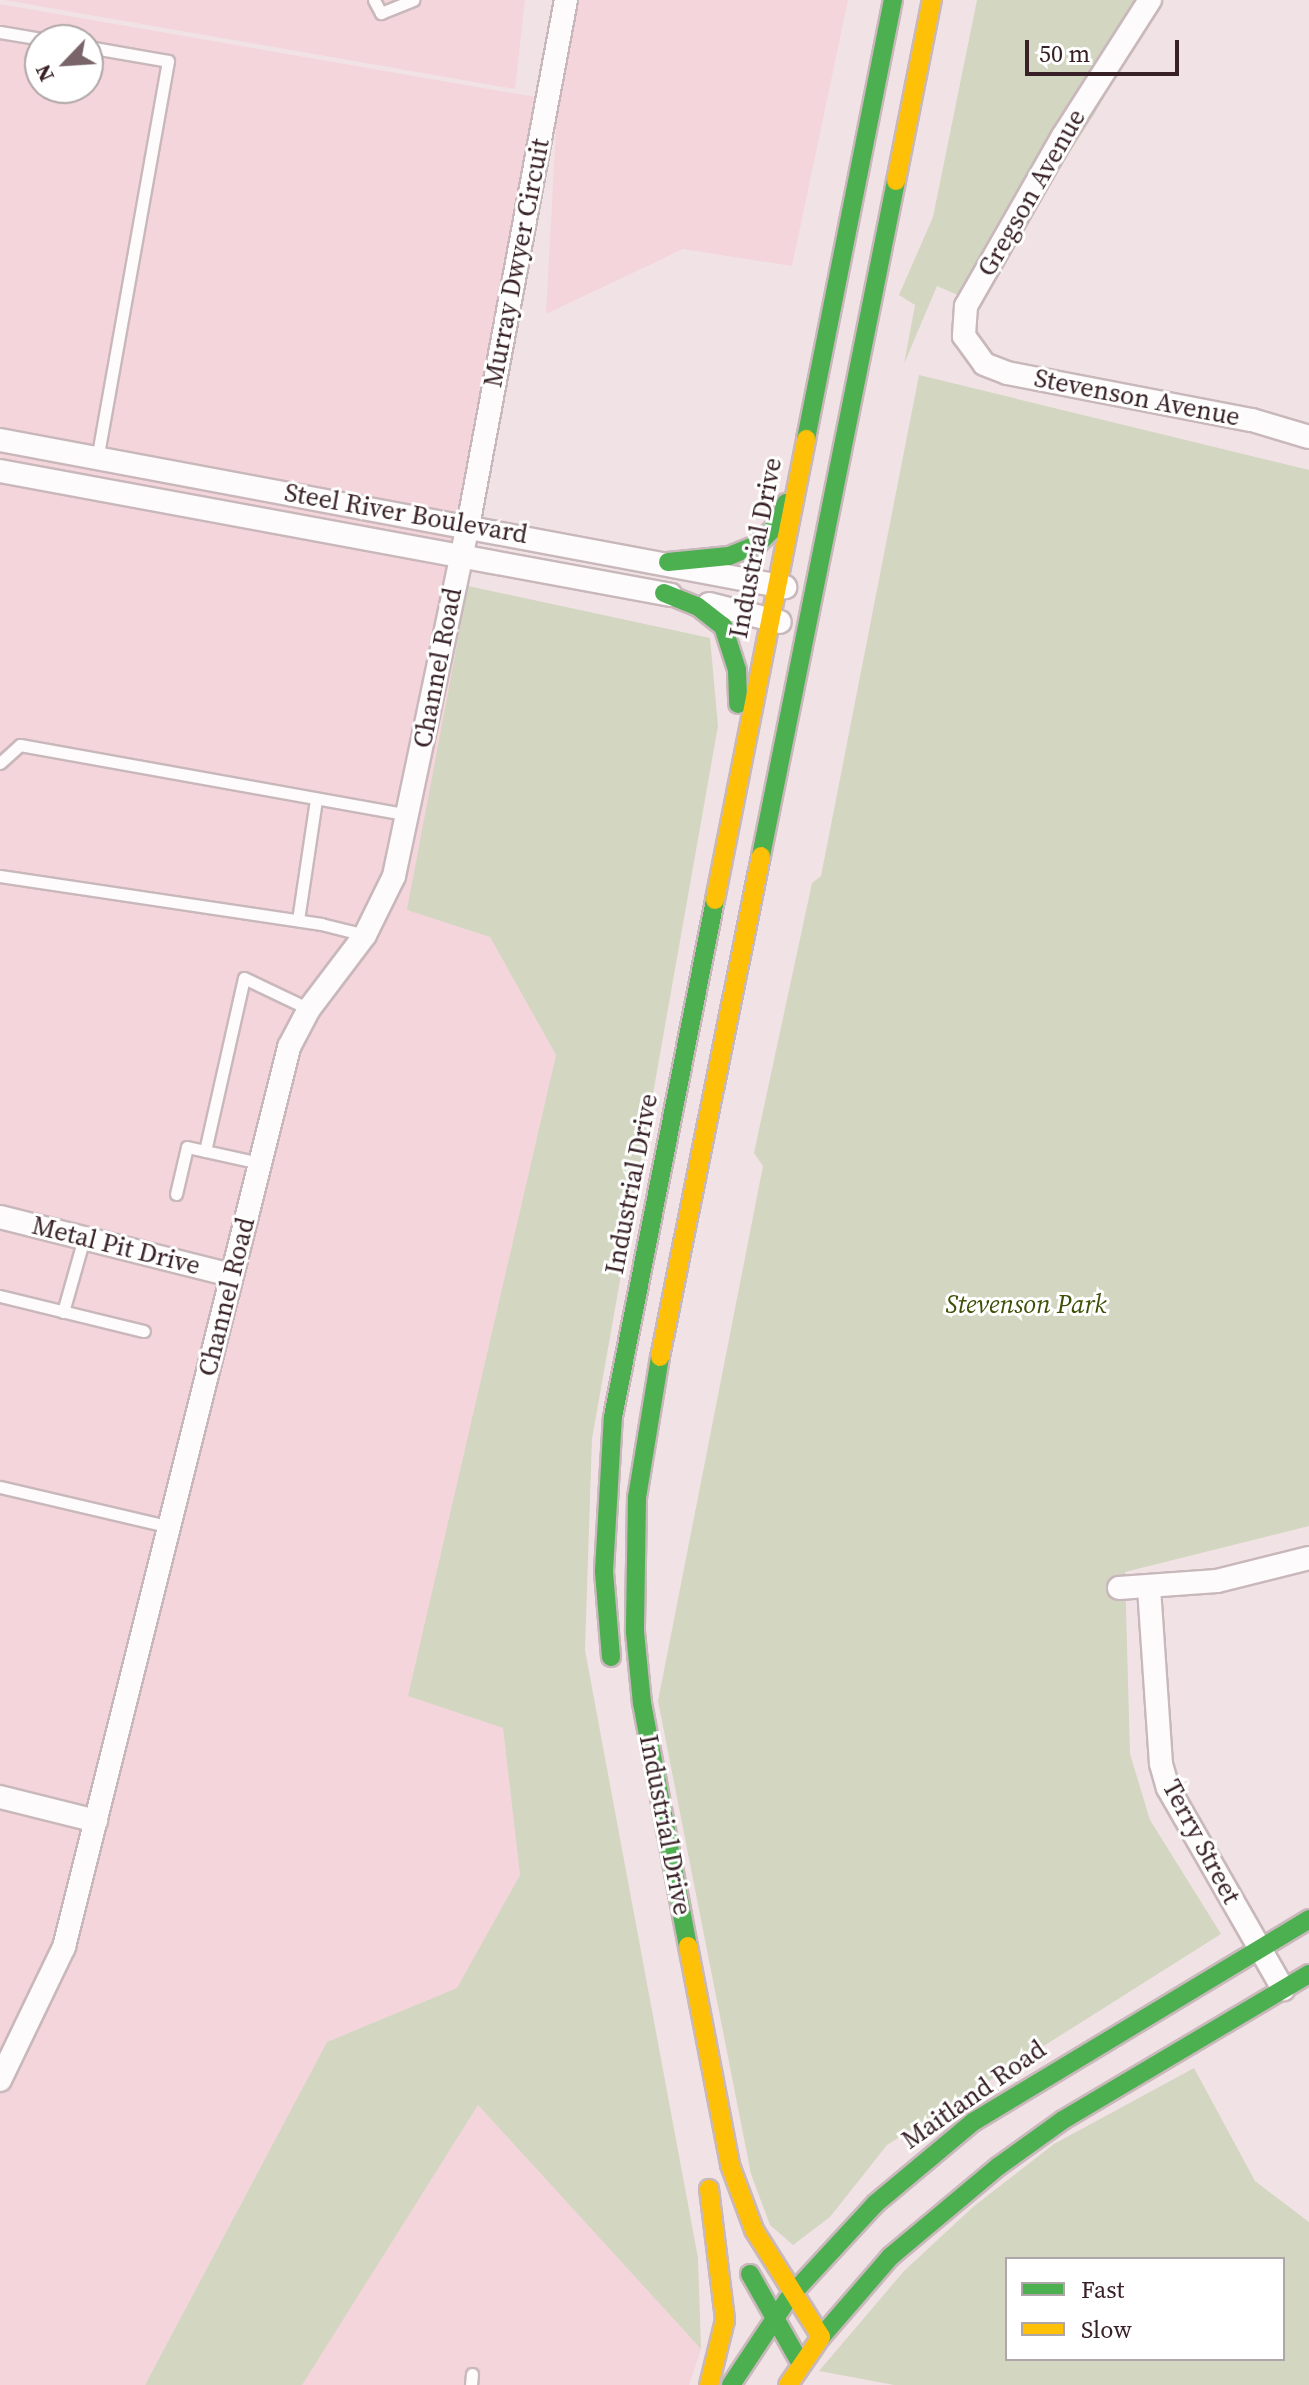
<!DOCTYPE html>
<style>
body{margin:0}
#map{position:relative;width:1309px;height:2385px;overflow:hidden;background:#f1e3e5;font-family:"Source Serif 4",serif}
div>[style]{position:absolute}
.built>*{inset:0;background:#f4d5db}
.green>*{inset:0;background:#d3d6c0}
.roads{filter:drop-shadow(2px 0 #c9b8bb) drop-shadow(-2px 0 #c9b8bb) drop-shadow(0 2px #c9b8bb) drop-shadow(0 -2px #c9b8bb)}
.lane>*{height:11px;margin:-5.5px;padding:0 5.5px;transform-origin:5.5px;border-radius:5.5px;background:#fdfbfb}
.street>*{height:22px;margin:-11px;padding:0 11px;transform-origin:11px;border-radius:11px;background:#fdfbfb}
.fast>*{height:18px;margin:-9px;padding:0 9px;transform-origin:9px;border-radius:9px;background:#4caf50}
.slow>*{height:18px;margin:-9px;padding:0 9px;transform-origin:9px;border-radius:9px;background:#ffc107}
span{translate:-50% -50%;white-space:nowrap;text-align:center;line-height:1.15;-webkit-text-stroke:6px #fff;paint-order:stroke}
.street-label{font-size:26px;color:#382126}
.park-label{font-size:26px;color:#3c5006;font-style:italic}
.legend{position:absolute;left:1005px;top:2257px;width:280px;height:104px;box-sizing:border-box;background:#fff;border:2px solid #afa6a8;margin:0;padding:10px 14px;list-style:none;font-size:24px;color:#382126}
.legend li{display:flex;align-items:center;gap:16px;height:40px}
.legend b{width:40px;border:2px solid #afa6a8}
.north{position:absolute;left:24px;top:24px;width:80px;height:80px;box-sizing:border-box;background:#fff;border:2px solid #afa6a8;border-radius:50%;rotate:245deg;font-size:22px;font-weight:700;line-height:32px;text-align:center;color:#382126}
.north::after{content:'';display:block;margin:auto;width:28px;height:36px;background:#796569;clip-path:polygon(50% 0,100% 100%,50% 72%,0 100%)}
.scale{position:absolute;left:1025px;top:40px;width:154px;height:36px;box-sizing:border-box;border:4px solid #382126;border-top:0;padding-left:10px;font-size:24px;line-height:28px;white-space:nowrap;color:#382126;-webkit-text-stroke:6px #fff;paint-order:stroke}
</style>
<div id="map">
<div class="built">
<div style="clip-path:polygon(4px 0,525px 0,515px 89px)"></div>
<div style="clip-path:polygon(evenodd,564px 0,848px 0,792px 266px,683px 249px,546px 314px,557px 111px,408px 910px,490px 937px,556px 1055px,409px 1696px,503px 1728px,520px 1875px,458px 1988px,327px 2042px,145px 2385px,0 2385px,0 4px,558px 101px,564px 0,40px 40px,88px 40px,88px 88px,40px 88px,40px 40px)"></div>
<div style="clip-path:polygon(478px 2105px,701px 2349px,689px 2385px,300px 2385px)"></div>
</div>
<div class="green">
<div style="clip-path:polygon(977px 0,1157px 0,1095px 113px,1009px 248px,967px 299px,937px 286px,904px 364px,915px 305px,899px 295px,933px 217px)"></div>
<div style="clip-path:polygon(919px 375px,1309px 470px,1309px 1526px,1125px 1572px,1130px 1754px,1150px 1820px,1221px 1934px,887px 2145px,830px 2217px,793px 2245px,770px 2225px,751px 2174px,658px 1701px,763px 1166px,754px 1153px,812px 883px,821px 876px)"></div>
<div style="clip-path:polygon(468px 586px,710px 638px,718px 726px,592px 1439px,585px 1650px,698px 2258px,701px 2349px,478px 2105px,302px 2385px,145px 2385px,327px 2042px,457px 1988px,520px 1875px,503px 1728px,408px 1696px,556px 1055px,490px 937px,407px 910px)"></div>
<div style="clip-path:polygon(evenodd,1194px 2068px,1255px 2181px,1309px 2222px,1309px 2385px,894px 2385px,819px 2371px,904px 2271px,973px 2207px,1054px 2144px,1194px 2068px,1007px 2259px,1283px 2259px,1283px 2359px,1007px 2359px,1007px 2259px)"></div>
</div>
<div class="roads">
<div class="lane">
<div style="left:374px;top:0;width:15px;rotate:62deg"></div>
<div style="left:381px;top:13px;width:35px;rotate:-22deg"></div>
<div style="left:0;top:32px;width:49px;rotate:9.5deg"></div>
<div style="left:88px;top:47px;width:81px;rotate:9.9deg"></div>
<div style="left:168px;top:61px;width:403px;rotate:100.1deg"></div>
<div style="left:0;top:763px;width:27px;rotate:-42deg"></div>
<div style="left:20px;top:745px;width:395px;rotate:10.2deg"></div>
<div style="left:0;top:876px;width:325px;rotate:8.5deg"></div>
<div style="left:321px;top:924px;width:45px;rotate:14deg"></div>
<div style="left:298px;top:920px;width:121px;rotate:-81.5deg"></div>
<div style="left:205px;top:1151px;width:177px;rotate:-77.3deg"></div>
<div style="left:244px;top:978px;width:72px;rotate:25.5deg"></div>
<div style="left:176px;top:1194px;width:48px;rotate:-76.8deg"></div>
<div style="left:187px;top:1147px;width:75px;rotate:12.4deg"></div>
<div style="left:0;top:1296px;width:148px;rotate:13.7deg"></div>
<div style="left:63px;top:1312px;width:77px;rotate:-74.2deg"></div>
<div style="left:0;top:1487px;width:176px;rotate:13.2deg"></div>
<div style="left:471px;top:2385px;width:11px;rotate:-85deg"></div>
</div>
<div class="street">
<div style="left:1150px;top:0;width:161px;rotate:122.6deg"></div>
<div style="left:1063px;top:136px;width:196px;rotate:119.7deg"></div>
<div style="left:966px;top:306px;width:30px;rotate:94deg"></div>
<div style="left:964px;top:336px;width:34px;rotate:54deg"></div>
<div style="left:984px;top:364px;width:25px;rotate:21deg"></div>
<div style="left:1007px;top:373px;width:249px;rotate:10.9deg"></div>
<div style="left:1252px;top:420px;width:59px;rotate:16.6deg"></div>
<div style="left:0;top:440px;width:799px;rotate:10.61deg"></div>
<div style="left:0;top:471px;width:682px;rotate:10.47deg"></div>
<div style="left:709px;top:604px;width:73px;rotate:14.2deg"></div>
<div style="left:0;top:1217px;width:238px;rotate:14.1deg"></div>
<div style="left:1119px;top:1588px;width:98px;rotate:-4.1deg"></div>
<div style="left:1217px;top:1581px;width:95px;rotate:-14deg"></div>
<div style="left:1149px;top:1588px;width:176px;rotate:86.1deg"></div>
<div style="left:1161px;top:1764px;width:25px;rotate:74deg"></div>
<div style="left:1168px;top:1788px;width:232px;rotate:60.2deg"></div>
<div style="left:0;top:1797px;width:99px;rotate:14deg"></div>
<div style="left:0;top:2080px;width:148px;rotate:-64.3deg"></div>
<div style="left:64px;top:1947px;width:928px;rotate:-75.96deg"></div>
<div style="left:289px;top:1047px;width:43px;rotate:-62.2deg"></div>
<div style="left:309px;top:1009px;width:93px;rotate:-52.9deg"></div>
<div style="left:365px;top:935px;width:66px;rotate:-63.8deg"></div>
<div style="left:394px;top:876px;width:358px;rotate:-78.1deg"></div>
<div style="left:468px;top:526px;width:535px;rotate:-79.45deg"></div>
</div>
<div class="fast">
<div style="left:806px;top:439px;width:448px;rotate:-78.8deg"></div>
<div style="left:668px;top:562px;width:61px;rotate:-5.6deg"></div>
<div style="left:729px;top:556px;width:31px;rotate:-22deg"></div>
<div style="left:758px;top:544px;width:30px;rotate:-45deg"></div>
<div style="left:779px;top:523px;width:21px;rotate:-71deg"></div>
<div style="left:664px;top:593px;width:35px;rotate:22deg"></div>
<div style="left:697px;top:606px;width:33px;rotate:38deg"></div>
<div style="left:723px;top:626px;width:46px;rotate:72.3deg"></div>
<div style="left:737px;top:670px;width:34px;rotate:88deg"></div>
<div style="left:761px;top:856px;width:688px;rotate:-78.69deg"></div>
<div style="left:660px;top:1357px;width:143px;rotate:99.3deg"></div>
<div style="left:637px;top:1498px;width:134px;rotate:90.9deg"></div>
<div style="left:635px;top:1632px;width:71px;rotate:84.4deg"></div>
<div style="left:642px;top:1703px;width:247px;rotate:79.3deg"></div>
<div style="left:611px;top:1657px;width:86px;rotate:-94.7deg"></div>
<div style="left:604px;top:1571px;width:154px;rotate:-86.7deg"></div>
<div style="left:613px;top:1417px;width:527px;rotate:-78.84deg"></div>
<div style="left:750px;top:2274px;width:103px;rotate:60.5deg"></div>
<div style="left:793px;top:2293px;width:121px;rotate:-47.3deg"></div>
<div style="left:875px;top:2204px;width:128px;rotate:-39.9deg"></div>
<div style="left:973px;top:2122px;width:393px;rotate:-31.1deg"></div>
<div style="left:821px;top:2337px;width:106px;rotate:-49.2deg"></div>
<div style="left:890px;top:2257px;width:142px;rotate:-39.9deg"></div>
<div style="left:999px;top:2166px;width:79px;rotate:-35.7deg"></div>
<div style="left:1063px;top:2120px;width:286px;rotate:-30.7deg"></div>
<div style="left:731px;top:2385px;width:103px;rotate:-56.5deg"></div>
</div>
<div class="slow">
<div style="left:896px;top:181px;width:185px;rotate:-78.8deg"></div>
<div style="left:715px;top:900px;width:470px;rotate:-78.8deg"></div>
<div style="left:660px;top:1357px;width:511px;rotate:-78.6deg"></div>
<div style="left:688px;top:1946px;width:223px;rotate:79.1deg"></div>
<div style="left:730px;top:2165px;width:69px;rotate:69.7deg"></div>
<div style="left:754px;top:2230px;width:126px;rotate:57.9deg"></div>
<div style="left:821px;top:2337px;width:58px;rotate:124.5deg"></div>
<div style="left:709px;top:2189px;width:132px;rotate:83deg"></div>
<div style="left:725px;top:2320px;width:67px;rotate:103.8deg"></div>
</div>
</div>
<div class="street-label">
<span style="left:1032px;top:193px;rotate:-60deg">Gregson Avenue</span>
<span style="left:517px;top:263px;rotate:-79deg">Murray Dwyer Circuit</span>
<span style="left:1137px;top:398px;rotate:11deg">Stevenson Avenue</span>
<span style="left:406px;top:514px;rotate:10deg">Steel River Boulevard</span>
<span style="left:756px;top:548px;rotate:-79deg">Industrial Drive</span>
<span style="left:438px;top:668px;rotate:-79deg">Channel Road</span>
<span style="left:632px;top:1184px;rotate:-79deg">Industrial Drive</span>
<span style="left:116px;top:1246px;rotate:14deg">Metal Pit Drive</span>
<span style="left:227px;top:1297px;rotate:-76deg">Channel Road</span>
<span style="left:665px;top:1825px;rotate:79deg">Industrial Drive</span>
<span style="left:1201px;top:1842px;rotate:62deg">Terry Street</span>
<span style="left:974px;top:2095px;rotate:-35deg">Maitland Road</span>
</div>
<div class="park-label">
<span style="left:1026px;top:1305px">Stevenson Park</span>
</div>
<ul class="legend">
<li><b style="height:10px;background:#4caf50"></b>Fast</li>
<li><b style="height:10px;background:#ffc107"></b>Slow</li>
</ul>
<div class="north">N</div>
<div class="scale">50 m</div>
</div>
